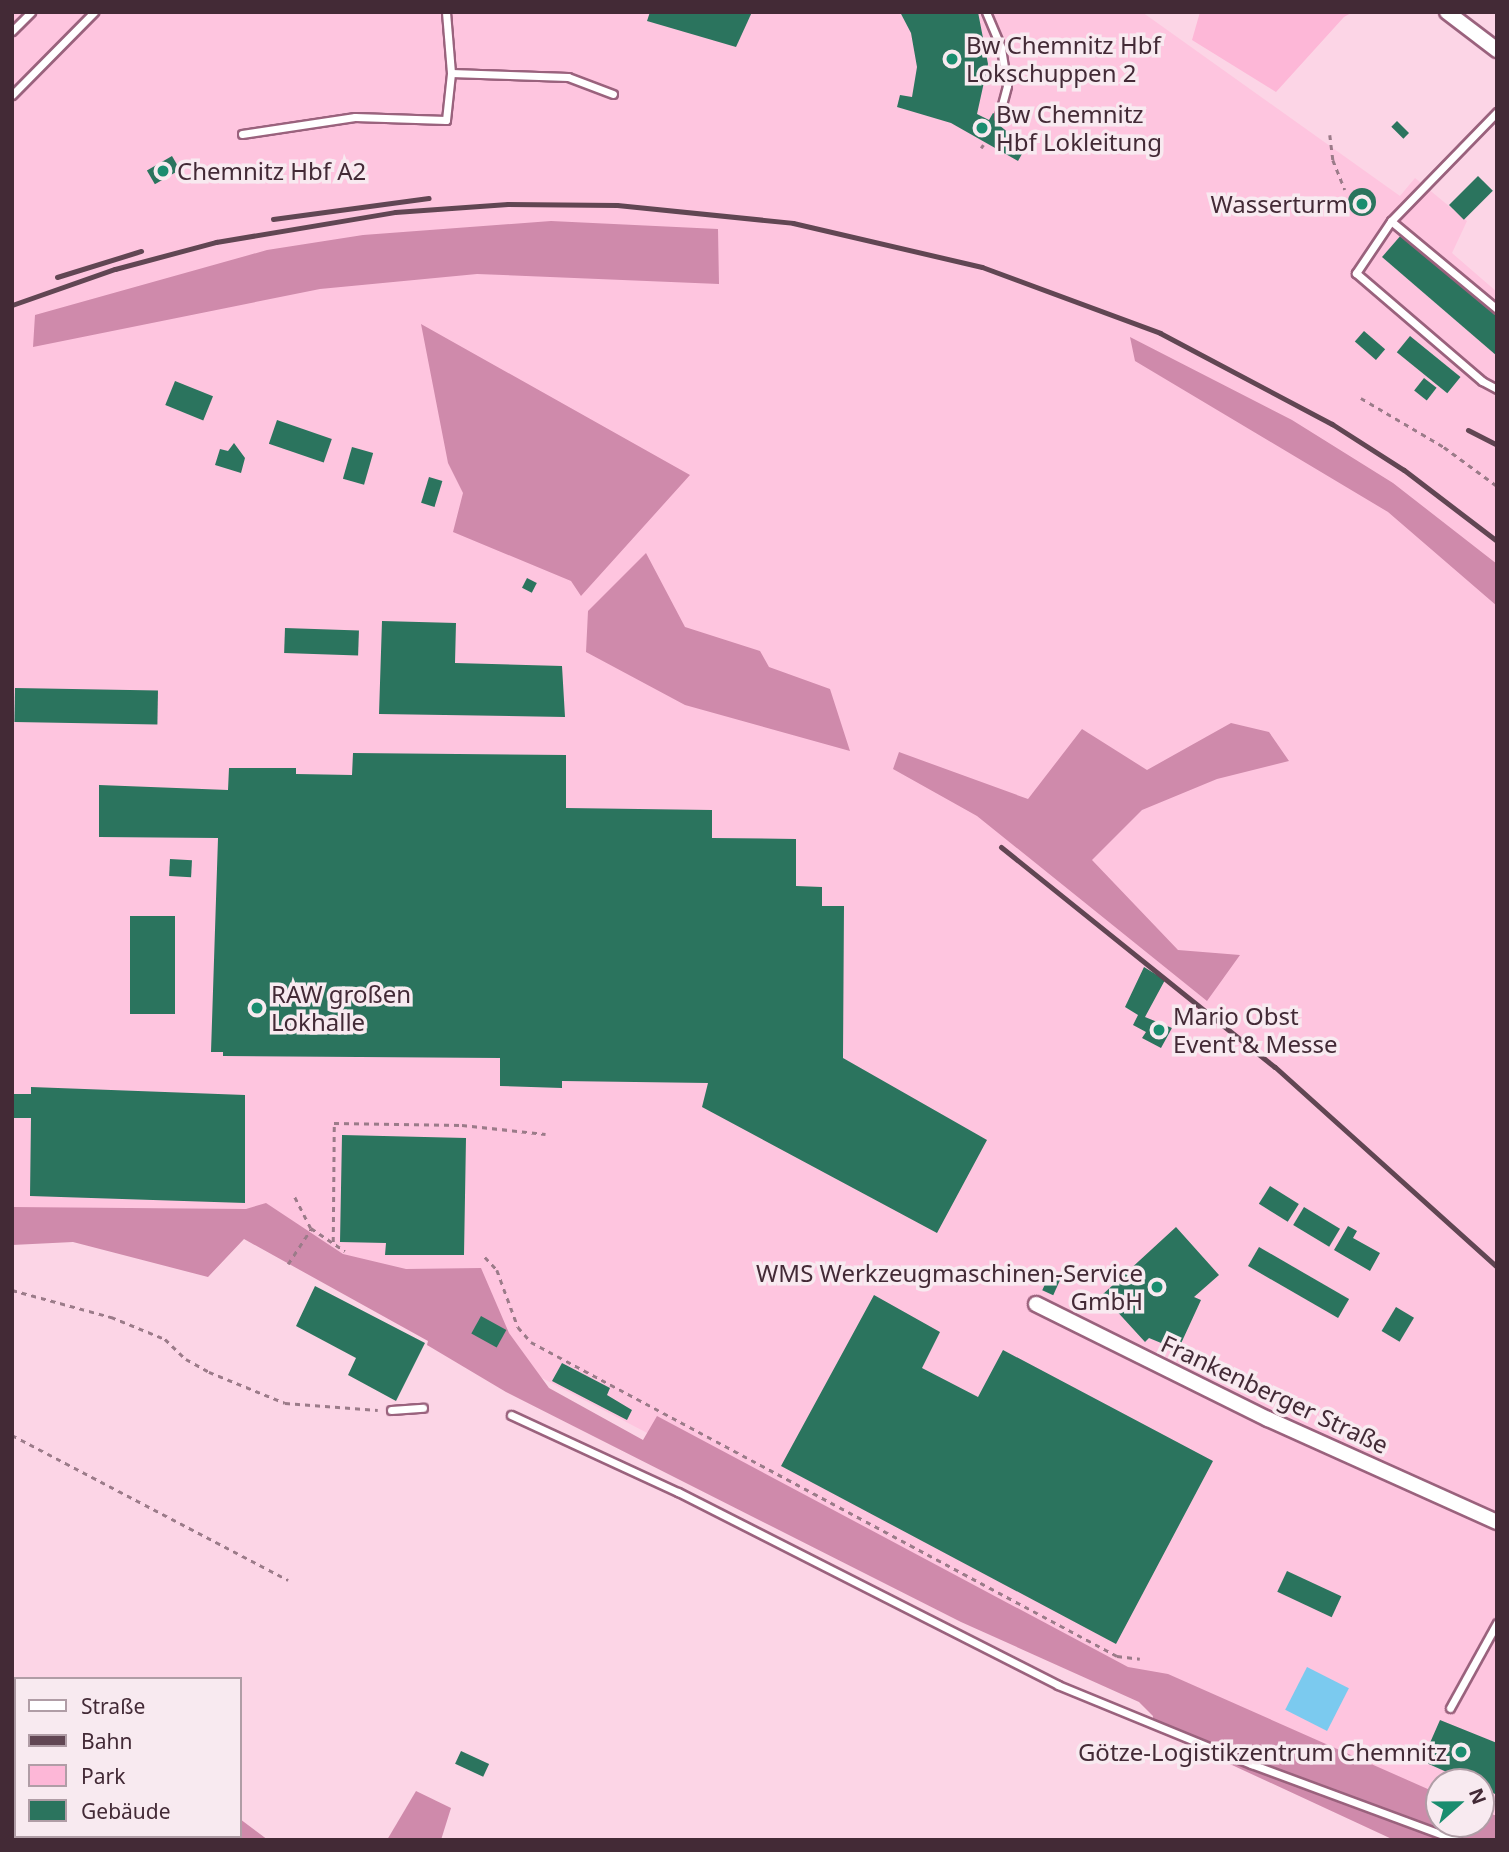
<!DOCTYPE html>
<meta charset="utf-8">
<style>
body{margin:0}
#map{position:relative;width:1509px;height:1852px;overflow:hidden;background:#fcd5e6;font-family:"Noto Sans",sans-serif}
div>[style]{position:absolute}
.built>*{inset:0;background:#fec5df}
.green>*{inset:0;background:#fdb7d7}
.forest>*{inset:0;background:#cf8aab}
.water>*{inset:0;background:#7bcaef;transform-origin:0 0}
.building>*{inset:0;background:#2b745e;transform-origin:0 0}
.round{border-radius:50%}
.path>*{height:2.5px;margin-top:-1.25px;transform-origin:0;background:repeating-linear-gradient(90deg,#9b7b89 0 5px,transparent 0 10px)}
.roads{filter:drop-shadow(2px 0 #9a627d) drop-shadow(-2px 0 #9a627d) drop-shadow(0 2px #9a627d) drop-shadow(0 -2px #9a627d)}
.lane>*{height:7px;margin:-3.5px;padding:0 3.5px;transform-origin:3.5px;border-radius:3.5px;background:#fff}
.street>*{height:14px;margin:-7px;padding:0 7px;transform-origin:7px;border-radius:7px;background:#fff}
.rail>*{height:5px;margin:-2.5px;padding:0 2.5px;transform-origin:2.5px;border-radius:2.5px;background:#614653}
.dots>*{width:19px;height:19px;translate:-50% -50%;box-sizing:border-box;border:4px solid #f8eaf0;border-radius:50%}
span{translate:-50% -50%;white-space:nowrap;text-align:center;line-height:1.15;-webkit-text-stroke:7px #f8eaf0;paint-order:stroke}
.poi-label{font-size:24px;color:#432a36}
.left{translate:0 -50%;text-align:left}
.right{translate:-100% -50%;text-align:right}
.street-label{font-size:24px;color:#432a36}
.frame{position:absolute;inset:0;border:14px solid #432a36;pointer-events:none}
.legend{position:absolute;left:14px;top:1677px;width:228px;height:161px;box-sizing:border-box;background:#f8eaf0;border:2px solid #b09da6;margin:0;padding:9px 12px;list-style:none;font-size:21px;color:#432a36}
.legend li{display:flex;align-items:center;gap:14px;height:35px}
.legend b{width:35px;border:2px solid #b09da6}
.north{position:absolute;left:1425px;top:1768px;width:70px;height:70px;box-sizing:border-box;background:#f8eaf0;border:2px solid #b09da6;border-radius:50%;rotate:69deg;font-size:19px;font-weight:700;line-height:28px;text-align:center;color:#432a36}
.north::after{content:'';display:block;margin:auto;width:24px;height:32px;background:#1a8d6f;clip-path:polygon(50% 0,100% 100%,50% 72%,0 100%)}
</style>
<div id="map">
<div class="built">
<div style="clip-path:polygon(12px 12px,1142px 12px,1400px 196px,1415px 178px,1467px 221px,1452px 253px,1497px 292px,1497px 1825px,1481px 1819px,1481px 1782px,1439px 1782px,1439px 1803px,1157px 1699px,268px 1235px,12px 1213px)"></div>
</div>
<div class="green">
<div style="clip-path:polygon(1200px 12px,1353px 12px,1344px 17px,1276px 92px,1192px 40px)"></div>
</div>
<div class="forest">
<div style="clip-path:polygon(551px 221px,718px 229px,719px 284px,477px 274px,320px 289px,33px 347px,35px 315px,267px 250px,363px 235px)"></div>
<div style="clip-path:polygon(421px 324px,690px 475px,581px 596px,571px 581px,453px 532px,463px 493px,448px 463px)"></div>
<div style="clip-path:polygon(1130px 337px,1292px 420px,1393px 483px,1497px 564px,1497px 606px,1388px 512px,1135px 361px)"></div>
<div style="clip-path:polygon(646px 553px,685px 627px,760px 651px,769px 667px,830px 689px,850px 751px,685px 705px,586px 652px,588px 611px)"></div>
<div style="clip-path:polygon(1231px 723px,1269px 732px,1289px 761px,1217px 779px,1142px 810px,1092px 860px,1178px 950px,1240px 955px,1207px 1001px,977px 816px,893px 769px,899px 752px,1028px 799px,1082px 729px,1147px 770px)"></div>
<div style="clip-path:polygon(266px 1203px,343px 1254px,406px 1269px,481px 1268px,509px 1333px,549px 1388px,643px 1440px,657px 1416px,1128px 1667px,1168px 1674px,1439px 1794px,1439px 1824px,1481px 1824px,1481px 1810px,1497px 1816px,1497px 1840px,1394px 1840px,1152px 1728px,1153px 1716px,1139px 1702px,961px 1622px,506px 1392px,427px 1345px,428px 1341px,244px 1239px,208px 1277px,73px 1242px,12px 1245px,12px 1207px,246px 1209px)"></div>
<div style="clip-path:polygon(416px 1791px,451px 1808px,441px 1840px,387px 1840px)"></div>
<div style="clip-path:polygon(12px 1800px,16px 1836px,100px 1840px,16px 1840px,12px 1837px)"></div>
<div style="clip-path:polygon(240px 1819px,268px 1840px,113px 1840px,240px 1836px)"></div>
</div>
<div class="water">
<div style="left:1307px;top:1667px;width:47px;height:48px;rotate:27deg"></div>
</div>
<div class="building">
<div style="clip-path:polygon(650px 12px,752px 12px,736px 47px,647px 21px)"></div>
<div style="clip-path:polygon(900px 12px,978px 12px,988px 64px,977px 114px,989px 120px,993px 113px,1002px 118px,999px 125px,1026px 147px,1018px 161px,951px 123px,897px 107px,900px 95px,912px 97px,917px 67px,911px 33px)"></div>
<div style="left:1397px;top:121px;width:17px;height:8px;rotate:45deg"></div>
<div style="left:172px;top:156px;width:16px;height:29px;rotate:60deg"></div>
<div style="left:1478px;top:176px;width:21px;height:41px;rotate:45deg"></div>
<div class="round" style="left:1348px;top:188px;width:28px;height:28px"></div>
<div style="clip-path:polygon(1402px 234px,1497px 316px,1497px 356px,1382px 257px)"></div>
<div style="left:1364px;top:331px;width:28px;height:14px;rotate:41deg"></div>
<div style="left:1410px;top:336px;width:65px;height:21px;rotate:39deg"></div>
<div style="left:1424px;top:378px;width:16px;height:16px;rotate:38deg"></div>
<div style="left:175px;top:381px;width:41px;height:26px;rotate:22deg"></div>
<div style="left:277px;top:420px;width:58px;height:25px;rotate:19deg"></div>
<div style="clip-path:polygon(234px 443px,245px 458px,241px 473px,215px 465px,220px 449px,228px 451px)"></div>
<div style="left:352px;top:447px;width:22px;height:33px;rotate:16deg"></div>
<div style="left:429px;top:477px;width:14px;height:27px;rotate:17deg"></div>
<div style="left:527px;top:578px;width:11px;height:11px;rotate:27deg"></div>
<div style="clip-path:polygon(382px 621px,456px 623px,455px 663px,562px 666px,565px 717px,379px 714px)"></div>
<div style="left:285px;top:628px;width:74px;height:25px;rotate:2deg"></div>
<div style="left:15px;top:688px;width:143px;height:34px;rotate:1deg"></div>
<div style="clip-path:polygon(353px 753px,566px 755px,566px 808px,712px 810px,712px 838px,796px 839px,796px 886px,822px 887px,822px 906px,844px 906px,843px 1058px,987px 1140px,937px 1233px,702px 1107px,708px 1083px,562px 1081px,562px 1088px,500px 1086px,500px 1058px,223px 1056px,223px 1052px,211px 1052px,218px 838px,99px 837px,99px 785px,228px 790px,229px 768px,296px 768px,296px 774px,352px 775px)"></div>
<div style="left:170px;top:859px;width:22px;height:17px;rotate:3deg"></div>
<div style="left:130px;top:916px;width:45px;height:98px"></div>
<div style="clip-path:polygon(1144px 967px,1165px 980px,1145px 1017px,1172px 1028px,1161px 1048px,1142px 1038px,1146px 1032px,1133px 1025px,1138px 1015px,1125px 1007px)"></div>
<div style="clip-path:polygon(31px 1087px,245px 1095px,245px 1203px,30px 1196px,31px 1118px,12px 1118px,12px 1094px,31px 1094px)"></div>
<div style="clip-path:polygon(342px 1135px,466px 1138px,464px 1255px,385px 1255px,386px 1243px,340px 1242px)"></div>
<div style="left:1270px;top:1186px;width:34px;height:21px;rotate:32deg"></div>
<div style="left:1304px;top:1207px;width:42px;height:21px;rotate:31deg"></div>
<div style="clip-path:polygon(1348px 1226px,1357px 1231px,1353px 1238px,1380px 1253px,1370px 1271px,1334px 1250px)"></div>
<div style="clip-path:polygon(1176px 1227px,1219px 1275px,1194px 1297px,1201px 1300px,1178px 1350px,1149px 1338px,1145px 1342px,1102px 1295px)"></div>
<div style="left:1259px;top:1247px;width:104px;height:22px;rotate:30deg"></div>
<div style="left:1050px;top:1273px;width:12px;height:19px;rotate:24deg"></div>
<div style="clip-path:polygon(315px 1286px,425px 1343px,396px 1401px,348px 1375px,356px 1358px,296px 1326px)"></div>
<div style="clip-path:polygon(874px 1295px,940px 1332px,922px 1368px,978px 1397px,1003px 1350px,1213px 1461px,1116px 1644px,781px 1466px)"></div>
<div style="left:1396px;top:1307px;width:21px;height:28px;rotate:31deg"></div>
<div style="left:481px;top:1316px;width:29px;height:20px;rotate:29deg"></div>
<div style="clip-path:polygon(562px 1363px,610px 1388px,607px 1395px,632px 1410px,627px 1420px,552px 1381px)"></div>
<div style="left:1287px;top:1571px;width:60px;height:23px;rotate:25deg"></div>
<div style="clip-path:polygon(1440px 1720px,1497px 1743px,1497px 1795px,1481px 1787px,1481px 1782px,1469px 1782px,1422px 1761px)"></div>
<div style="left:461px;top:1751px;width:31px;height:14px;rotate:25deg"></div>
</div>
<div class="path">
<div style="left:1330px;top:135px;width:25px;rotate:83deg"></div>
<div style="left:1333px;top:160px;width:32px;rotate:68deg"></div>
<div style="left:981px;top:148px;width:4px;rotate:-56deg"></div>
<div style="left:1361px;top:398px;width:96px;rotate:30.6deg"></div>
<div style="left:1444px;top:447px;width:66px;rotate:36.3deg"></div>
<div style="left:295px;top:1197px;width:35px;rotate:63deg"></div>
<div style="left:311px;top:1228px;width:41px;rotate:34.1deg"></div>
<div style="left:333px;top:1242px;width:119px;rotate:-89.5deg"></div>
<div style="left:334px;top:1123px;width:128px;rotate:0.9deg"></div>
<div style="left:462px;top:1125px;width:84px;rotate:6.1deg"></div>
<div style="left:485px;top:1257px;width:18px;rotate:47deg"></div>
<div style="left:497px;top:1270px;width:61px;rotate:69.8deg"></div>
<div style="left:518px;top:1327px;width:20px;rotate:49deg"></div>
<div style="left:531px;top:1342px;width:665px;rotate:28.18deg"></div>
<div style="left:1117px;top:1656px;width:23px;rotate:7deg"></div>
<div style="left:288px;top:1264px;width:42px;rotate:-56.7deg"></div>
<div style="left:12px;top:1290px;width:103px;rotate:15.3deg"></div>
<div style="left:111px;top:1317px;width:58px;rotate:22.2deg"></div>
<div style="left:165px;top:1339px;width:29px;rotate:44deg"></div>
<div style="left:186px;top:1359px;width:26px;rotate:29deg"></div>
<div style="left:209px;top:1372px;width:82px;rotate:22.2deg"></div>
<div style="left:285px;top:1403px;width:93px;rotate:4.3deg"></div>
<div style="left:12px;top:1435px;width:312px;rotate:27.7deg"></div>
</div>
<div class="roads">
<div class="lane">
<div style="left:446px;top:12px;width:61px;rotate:85.3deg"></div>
<div style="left:986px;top:12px;width:39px;rotate:67deg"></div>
<div style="left:1001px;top:48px;width:38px;rotate:81deg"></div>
<div style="left:1007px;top:86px;width:31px;rotate:105deg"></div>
<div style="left:12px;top:31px;width:27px;rotate:-45deg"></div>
<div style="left:12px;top:95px;width:117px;rotate:-45.3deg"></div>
<div style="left:1497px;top:112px;width:152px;rotate:134.2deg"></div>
<div style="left:1391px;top:221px;width:63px;rotate:123.9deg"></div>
<div style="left:1356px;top:273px;width:166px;rotate:40.6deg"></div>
<div style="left:1482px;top:381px;width:17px;rotate:28deg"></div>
<div style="left:242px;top:134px;width:114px;rotate:-8.6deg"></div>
<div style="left:355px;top:117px;width:91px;rotate:1.9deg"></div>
<div style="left:446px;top:120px;width:47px;rotate:-83.9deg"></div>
<div style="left:451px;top:73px;width:117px;rotate:2deg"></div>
<div style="left:568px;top:77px;width:48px;rotate:20.7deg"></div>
<div style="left:1391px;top:221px;width:138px;rotate:39.7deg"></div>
<div style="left:391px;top:1410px;width:32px;rotate:-4deg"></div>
<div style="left:511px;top:1415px;width:184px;rotate:24.8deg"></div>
<div style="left:678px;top:1492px;width:426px;rotate:26.9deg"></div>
<div style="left:1058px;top:1685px;width:209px;rotate:22.3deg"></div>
<div style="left:1251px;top:1764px;width:220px;rotate:20.3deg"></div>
<div style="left:1450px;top:1708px;width:97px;rotate:-61.1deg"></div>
</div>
<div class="street">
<div style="left:1447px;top:12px;width:63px;rotate:37.2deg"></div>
<div style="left:1036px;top:1304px;width:259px;rotate:26.4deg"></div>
<div style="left:1268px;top:1419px;width:251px;rotate:24.2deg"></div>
</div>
</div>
<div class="rail">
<div style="left:273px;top:219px;width:157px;rotate:-7.7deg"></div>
<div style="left:57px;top:277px;width:88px;rotate:-17.2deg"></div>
<div style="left:12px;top:305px;width:109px;rotate:-19.3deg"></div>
<div style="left:115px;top:269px;width:105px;rotate:-15deg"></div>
<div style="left:216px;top:242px;width:181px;rotate:-9.5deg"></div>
<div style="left:395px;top:212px;width:113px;rotate:-4deg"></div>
<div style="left:508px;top:204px;width:109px;rotate:0.5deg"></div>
<div style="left:617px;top:205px;width:177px;rotate:5.8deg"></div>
<div style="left:793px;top:223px;width:194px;rotate:13.1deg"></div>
<div style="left:982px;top:267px;width:190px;rotate:20.3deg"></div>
<div style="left:1160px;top:333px;width:195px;rotate:27.9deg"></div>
<div style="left:1332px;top:424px;width:85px;rotate:32.6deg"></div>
<div style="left:1404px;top:470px;width:117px;rotate:37.4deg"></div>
<div style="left:1468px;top:430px;width:33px;rotate:27deg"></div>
<div style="left:1001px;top:847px;width:351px;rotate:38.8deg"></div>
<div style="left:1275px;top:1067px;width:299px;rotate:42deg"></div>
</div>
<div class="dots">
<div style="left:952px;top:59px;background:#1a8d6f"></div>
<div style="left:982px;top:128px;background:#1a8d6f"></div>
<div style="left:163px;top:171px;background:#1a8d6f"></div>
<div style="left:1362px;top:204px;background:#1a8d6f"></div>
<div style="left:257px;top:1008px;background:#1a8d6f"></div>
<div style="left:1159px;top:1030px;background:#1a8d6f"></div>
<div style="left:1157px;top:1287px;background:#1a8d6f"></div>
<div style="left:1461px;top:1752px;background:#1a8d6f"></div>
</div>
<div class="poi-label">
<span class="left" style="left:966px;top:59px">Bw Chemnitz Hbf<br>Lokschuppen 2</span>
<span class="left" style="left:996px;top:128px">Bw Chemnitz<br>Hbf Lokleitung</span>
<span class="left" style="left:177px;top:171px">Chemnitz Hbf A2</span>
<span class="right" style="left:1348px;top:204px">Wasserturm</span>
<span class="left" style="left:271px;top:1008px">RAW großen<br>Lokhalle</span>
<span class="left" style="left:1173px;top:1030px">Mario Obst<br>Event &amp; Messe</span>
<span class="right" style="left:1143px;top:1287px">WMS Werkzeugmaschinen-Service<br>GmbH</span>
<span class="right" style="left:1447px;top:1752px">Götze-Logistikzentrum Chemnitz</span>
</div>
<div class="street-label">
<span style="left:1275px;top:1394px;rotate:25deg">Frankenberger Straße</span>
</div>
<div class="frame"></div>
<ul class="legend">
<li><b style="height:9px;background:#fff"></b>Straße</li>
<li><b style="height:9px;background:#614653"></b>Bahn</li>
<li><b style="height:19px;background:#fdb7d7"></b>Park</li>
<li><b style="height:19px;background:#2b745e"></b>Gebäude</li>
</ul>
<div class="north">N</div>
</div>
